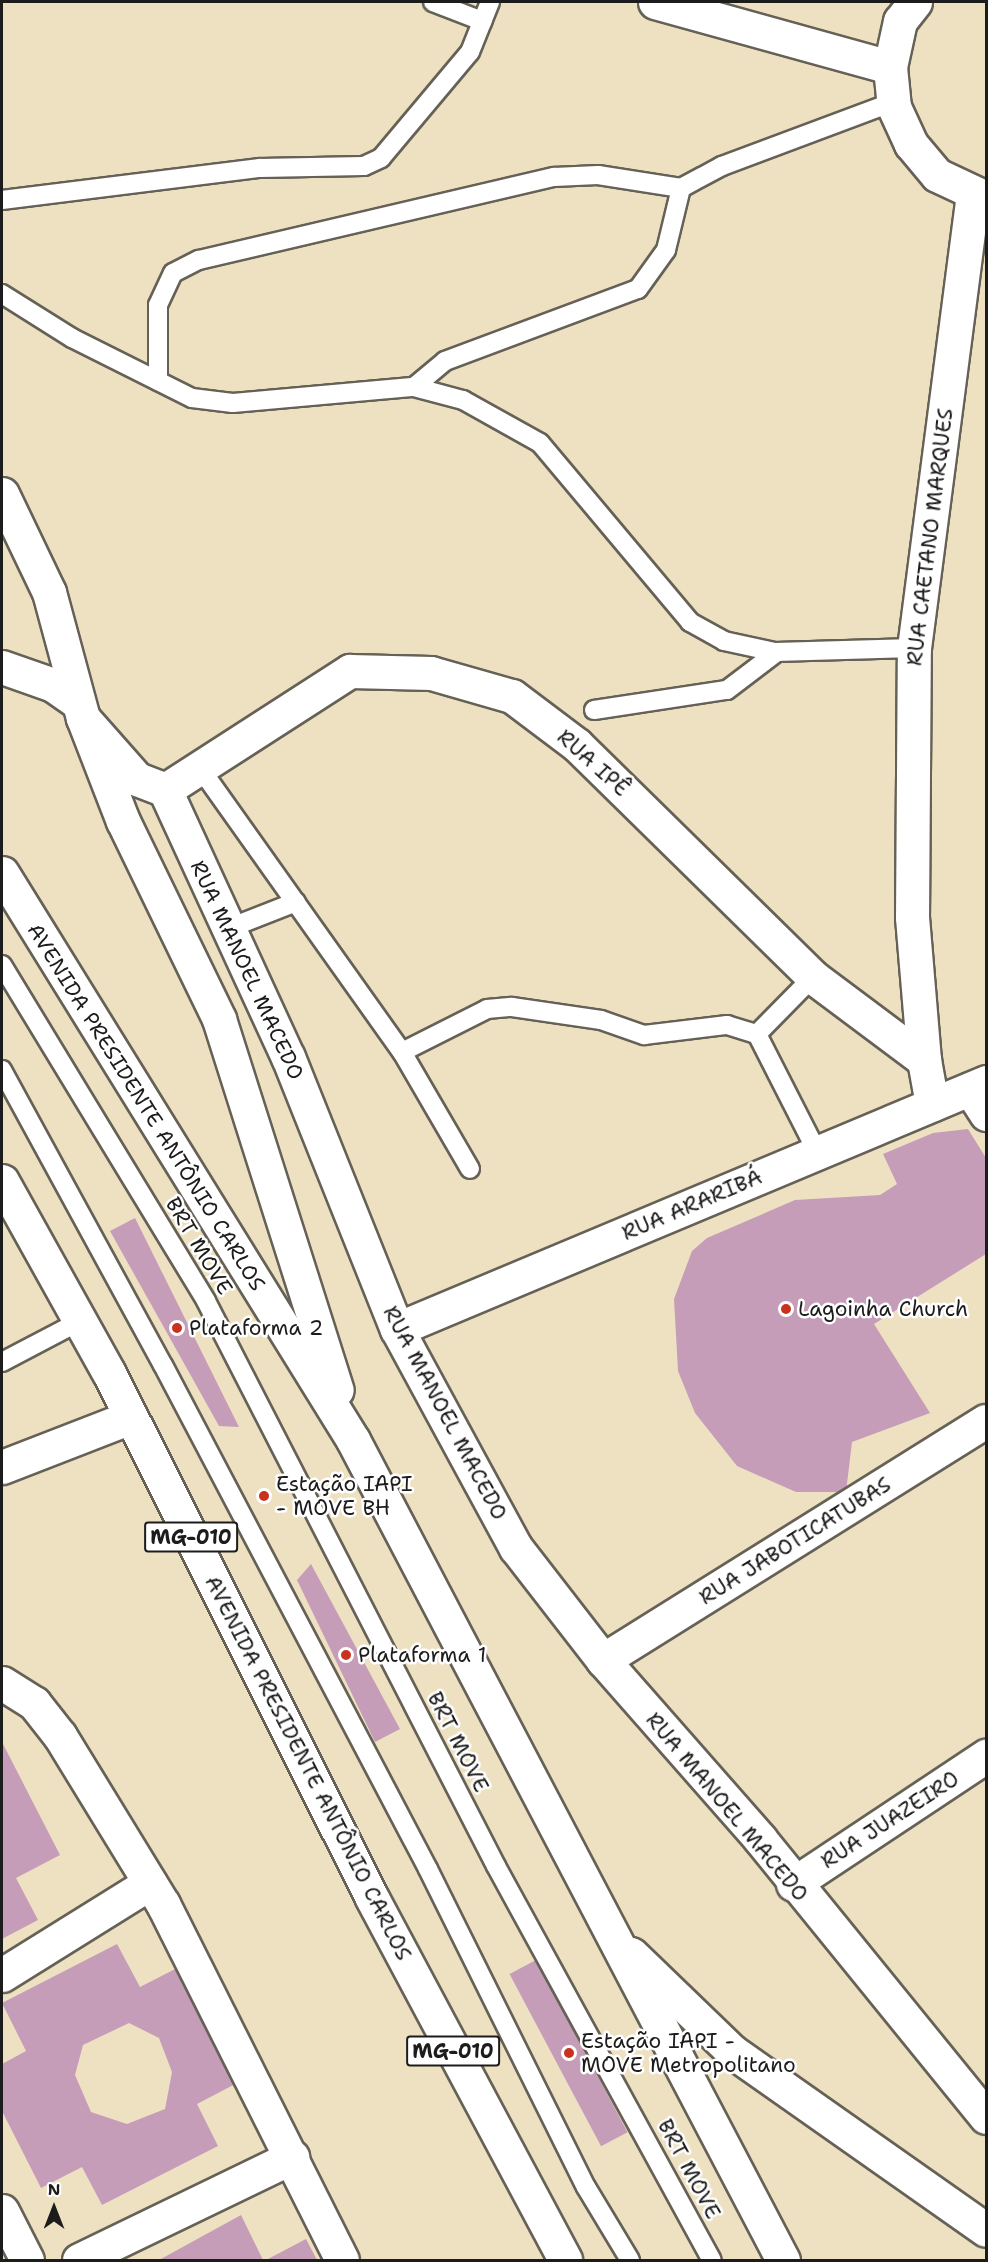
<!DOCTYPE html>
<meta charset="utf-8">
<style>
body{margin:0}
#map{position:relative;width:988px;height:2262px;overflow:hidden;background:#eee1c2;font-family:"Shantell Sans",sans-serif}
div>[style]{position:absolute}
.building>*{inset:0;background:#c69db8;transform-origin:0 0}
.roads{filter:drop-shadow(2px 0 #666156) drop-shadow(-2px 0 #666156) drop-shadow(0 2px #666156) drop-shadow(0 -2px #666156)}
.service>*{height:18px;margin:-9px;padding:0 9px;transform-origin:9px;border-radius:9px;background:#fff}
.minor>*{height:33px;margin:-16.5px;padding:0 16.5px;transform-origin:16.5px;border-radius:16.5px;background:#fff}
.tertiary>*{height:33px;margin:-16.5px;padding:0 16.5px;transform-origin:16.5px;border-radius:16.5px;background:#fff}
.trunk>*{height:33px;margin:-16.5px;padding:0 16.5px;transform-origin:16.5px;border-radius:16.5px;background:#fff}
.dots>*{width:16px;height:16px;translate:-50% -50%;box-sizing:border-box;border:3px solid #fff;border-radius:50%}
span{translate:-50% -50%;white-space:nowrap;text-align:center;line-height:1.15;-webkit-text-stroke:5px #fff;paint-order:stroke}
.shield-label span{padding:2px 4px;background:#fff;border:2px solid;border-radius:4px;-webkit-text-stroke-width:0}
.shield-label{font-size:20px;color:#1c1c1c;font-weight:700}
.street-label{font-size:21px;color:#1c1c1c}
.poi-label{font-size:21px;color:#1c1c1c}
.left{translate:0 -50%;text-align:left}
.frame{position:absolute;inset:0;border:3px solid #1c1c1c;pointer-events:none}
.north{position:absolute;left:24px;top:2178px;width:60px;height:60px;-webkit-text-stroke:4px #fff;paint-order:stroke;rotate:0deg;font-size:16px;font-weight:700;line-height:24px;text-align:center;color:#1c1c1c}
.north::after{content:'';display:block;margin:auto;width:21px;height:27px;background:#1c1c1c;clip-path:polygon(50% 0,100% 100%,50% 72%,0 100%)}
</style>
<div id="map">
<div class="building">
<div style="clip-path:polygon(968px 1129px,986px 1158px,986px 1254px,874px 1324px,930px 1413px,852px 1442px,846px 1492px,796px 1492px,737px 1466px,695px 1413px,678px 1371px,674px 1299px,692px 1251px,707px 1238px,795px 1200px,880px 1195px,897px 1184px,883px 1154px,933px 1133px)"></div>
<div style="clip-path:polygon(135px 1218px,239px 1427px,219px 1426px,110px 1231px)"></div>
<div style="clip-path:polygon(311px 1564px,400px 1729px,375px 1742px,297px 1580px)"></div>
<div style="clip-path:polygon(2px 1742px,60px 1855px,16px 1878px,38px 1920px,2px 1939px)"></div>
<div style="clip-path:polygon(evenodd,117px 1944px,140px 1987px,181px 1966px,241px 2081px,197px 2104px,218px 2146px,102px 2205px,82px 2167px,41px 2188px,2px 2111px,2px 2064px,26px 2051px,2px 2003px,117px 1944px,129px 2023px,159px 2038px,172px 2072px,165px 2109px,127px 2124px,91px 2112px,75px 2075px,83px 2045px,129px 2023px)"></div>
<div style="left:536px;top:1960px;width:195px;height:30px;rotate:62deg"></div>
<div style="clip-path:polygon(241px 2215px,263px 2260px,159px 2260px)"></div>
<div style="clip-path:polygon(306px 2239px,317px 2260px,266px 2260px)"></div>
</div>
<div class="roads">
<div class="service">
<div style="left:433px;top:2px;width:53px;rotate:21.2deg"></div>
<div style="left:2px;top:200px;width:260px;rotate:-7.1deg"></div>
<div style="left:260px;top:168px;width:104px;rotate:-1.1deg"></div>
<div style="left:364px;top:166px;width:19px;rotate:-25deg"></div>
<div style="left:381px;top:158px;width:138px;rotate:-50deg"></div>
<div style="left:470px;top:52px;width:54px;rotate:-68.2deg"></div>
<div style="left:2px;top:294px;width:83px;rotate:32.2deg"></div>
<div style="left:72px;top:338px;width:134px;rotate:26.6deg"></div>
<div style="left:192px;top:398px;width:41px;rotate:7deg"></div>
<div style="left:233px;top:403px;width:182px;rotate:-5.1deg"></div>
<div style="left:414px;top:387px;width:51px;rotate:14.9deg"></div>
<div style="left:463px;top:400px;width:88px;rotate:29.2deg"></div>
<div style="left:540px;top:443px;width:234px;rotate:50deg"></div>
<div style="left:690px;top:622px;width:39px;rotate:29deg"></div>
<div style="left:724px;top:641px;width:52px;rotate:12.2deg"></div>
<div style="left:775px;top:652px;width:139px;rotate:-1.6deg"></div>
<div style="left:158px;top:381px;width:76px;rotate:-90deg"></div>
<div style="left:158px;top:305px;width:35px;rotate:-65deg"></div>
<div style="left:173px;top:273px;width:29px;rotate:-27deg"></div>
<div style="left:199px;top:260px;width:365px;rotate:-13.2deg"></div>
<div style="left:554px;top:177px;width:44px;rotate:-2.6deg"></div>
<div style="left:598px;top:175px;width:84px;rotate:8.9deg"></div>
<div style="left:681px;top:188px;width:47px;rotate:-28.2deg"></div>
<div style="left:722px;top:166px;width:183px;rotate:-20.5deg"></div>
<div style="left:414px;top:387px;width:40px;rotate:-40deg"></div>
<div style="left:445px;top:361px;width:206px;rotate:-20.5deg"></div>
<div style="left:638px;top:289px;width:48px;rotate:-54.3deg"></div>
<div style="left:666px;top:250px;width:64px;rotate:-76.4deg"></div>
<div style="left:594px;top:710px;width:134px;rotate:-8.6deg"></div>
<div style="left:727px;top:690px;width:63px;rotate:-37.2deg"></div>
<div style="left:200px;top:768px;width:349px;rotate:54.6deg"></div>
<div style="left:402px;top:1052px;width:135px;rotate:59.8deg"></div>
<div style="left:227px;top:929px;width:74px;rotate:-21.4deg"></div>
<div style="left:2px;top:965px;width:393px;rotate:58.7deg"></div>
<div style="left:206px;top:1301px;width:635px;rotate:62.83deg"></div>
<div style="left:496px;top:1866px;width:449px;rotate:61.3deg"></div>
<div style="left:757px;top:1034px;width:80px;rotate:-45.5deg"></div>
<div style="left:402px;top:1052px;width:95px;rotate:-26.8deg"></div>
<div style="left:487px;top:1009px;width:25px;rotate:-5deg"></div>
<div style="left:512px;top:1007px;width:90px;rotate:8.3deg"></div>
<div style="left:601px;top:1020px;width:46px;rotate:19.2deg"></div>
<div style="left:644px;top:1035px;width:84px;rotate:-6.9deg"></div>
<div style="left:727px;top:1025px;width:31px;rotate:17deg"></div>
<div style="left:757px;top:1034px;width:132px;rotate:63deg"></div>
<div style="left:2px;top:1070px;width:336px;rotate:61.4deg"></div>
<div style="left:163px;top:1365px;width:569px;rotate:62.26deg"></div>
<div style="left:428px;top:1869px;width:355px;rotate:63.6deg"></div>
<div style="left:586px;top:2187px;width:85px;rotate:58.9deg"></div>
<div style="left:2px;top:1362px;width:88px;rotate:-27.7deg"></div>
</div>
<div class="minor">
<div style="left:165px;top:790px;width:220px;rotate:-32.8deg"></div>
<div style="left:350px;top:671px;width:81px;rotate:1.4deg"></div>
<div style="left:431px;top:673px;width:84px;rotate:15.9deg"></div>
<div style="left:512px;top:696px;width:81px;rotate:37deg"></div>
<div style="left:577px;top:745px;width:331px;rotate:44.5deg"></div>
<div style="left:813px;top:977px;width:139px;rotate:36.8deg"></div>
<div style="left:924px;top:1060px;width:45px;rotate:79.7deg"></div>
<div style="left:924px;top:1060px;width:144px;rotate:-94.8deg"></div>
<div style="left:912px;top:917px;width:269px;rotate:-89.6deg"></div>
<div style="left:914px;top:648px;width:457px;rotate:-82.6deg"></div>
<div style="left:970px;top:1089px;width:30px;rotate:57deg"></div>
<div style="left:397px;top:1329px;width:639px;rotate:-22.75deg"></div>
<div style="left:603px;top:1660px;width:451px;rotate:-32deg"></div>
<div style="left:2px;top:1683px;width:38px;rotate:32deg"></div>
<div style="left:34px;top:1703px;width:42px;rotate:51.8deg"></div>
<div style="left:60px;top:1736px;width:197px;rotate:58.5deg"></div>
<div style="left:163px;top:1904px;width:398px;rotate:63.3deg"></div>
<div style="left:793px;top:1884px;width:232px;rotate:-33.6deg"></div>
<div style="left:2px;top:1975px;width:174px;rotate:-31.9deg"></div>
<div style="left:2px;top:2211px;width:55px;rotate:63deg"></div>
<div style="left:79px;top:2260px;width:237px;rotate:-25.8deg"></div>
</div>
<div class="tertiary">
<div style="left:655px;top:2px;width:244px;rotate:15.5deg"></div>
<div style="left:915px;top:2px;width:24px;rotate:128deg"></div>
<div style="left:900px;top:21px;width:47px;rotate:102.3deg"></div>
<div style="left:890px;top:67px;width:40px;rotate:84.3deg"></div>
<div style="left:894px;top:107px;width:41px;rotate:65.3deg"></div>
<div style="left:911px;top:144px;width:40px;rotate:50deg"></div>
<div style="left:937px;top:175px;width:54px;rotate:25.1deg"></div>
<div style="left:2px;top:494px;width:109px;rotate:64.4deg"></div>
<div style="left:49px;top:592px;width:131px;rotate:74.9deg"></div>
<div style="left:83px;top:718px;width:81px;rotate:48.5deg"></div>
<div style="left:137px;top:779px;width:30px;rotate:21deg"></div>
<div style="left:165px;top:790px;width:294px;rotate:65.3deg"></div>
<div style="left:288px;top:1057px;width:293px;rotate:68.2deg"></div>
<div style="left:397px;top:1329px;width:249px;rotate:61.5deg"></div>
<div style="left:516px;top:1548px;width:142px;rotate:52.2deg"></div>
<div style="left:603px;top:1660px;width:238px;rotate:48.7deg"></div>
<div style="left:760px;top:1839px;width:358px;rotate:50.9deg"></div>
<div style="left:2px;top:667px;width:54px;rotate:19.4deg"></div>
<div style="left:53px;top:685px;width:28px;rotate:35deg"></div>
<div style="left:2px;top:1467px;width:138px;rotate:-21.2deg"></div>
</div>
<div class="trunk">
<div style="left:83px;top:718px;width:110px;rotate:68.8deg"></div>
<div style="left:123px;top:821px;width:220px;rotate:64.1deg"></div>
<div style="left:219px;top:1019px;width:389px;rotate:72.4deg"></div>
<div style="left:2px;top:873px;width:667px;rotate:58.24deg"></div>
<div style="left:353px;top:1440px;width:926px;rotate:62.33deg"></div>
<div style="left:2px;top:1181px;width:220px;rotate:60.9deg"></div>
<div style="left:109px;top:1373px;width:587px;rotate:63.39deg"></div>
<div style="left:372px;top:1898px;width:410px;rotate:61.9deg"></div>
<div style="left:631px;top:1954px;width:141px;rotate:43.9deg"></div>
<div style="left:733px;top:2052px;width:309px;rotate:35.1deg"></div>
</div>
</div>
<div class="dots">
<div style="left:786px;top:1309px;background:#c8321e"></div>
<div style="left:177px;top:1328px;background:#c8321e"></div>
<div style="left:264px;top:1496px;background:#c8321e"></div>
<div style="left:346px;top:1655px;background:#c8321e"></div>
<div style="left:569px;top:2053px;background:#c8321e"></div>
</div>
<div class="shield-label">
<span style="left:191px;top:1537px">MG-010</span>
<span style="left:453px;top:2051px">MG-010</span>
</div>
<div class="street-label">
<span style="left:930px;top:537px;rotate:-83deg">RUA CAETANO MARQUES</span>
<span style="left:593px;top:763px;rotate:42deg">RUA IPÊ</span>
<span style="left:247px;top:970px;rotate:65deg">RUA MANOEL MACEDO</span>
<span style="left:146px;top:1107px;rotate:58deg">AVENIDA PRESIDENTE ANTÔNIO CARLOS</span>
<span style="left:692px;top:1205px;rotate:-23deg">RUA ARARIBÁ</span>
<span style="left:199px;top:1246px;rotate:59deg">BRT MOVE</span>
<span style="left:445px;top:1413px;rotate:62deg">RUA MANOEL MACEDO</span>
<span style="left:795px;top:1541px;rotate:-32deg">RUA JABOTICATUBAS</span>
<span style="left:458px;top:1742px;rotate:63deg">BRT MOVE</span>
<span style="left:308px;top:1768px;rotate:63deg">AVENIDA PRESIDENTE ANTÔNIO CARLOS</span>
<span style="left:727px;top:1807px;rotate:50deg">RUA MANOEL MACEDO</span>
<span style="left:890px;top:1820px;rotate:-33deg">RUA JUAZEIRO</span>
<span style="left:689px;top:2169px;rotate:62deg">BRT MOVE</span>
</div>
<div class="poi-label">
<span class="left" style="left:798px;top:1309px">Lagoinha Church</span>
<span class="left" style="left:189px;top:1328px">Plataforma 2</span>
<span class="left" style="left:276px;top:1496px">Estação IAPI<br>- MOVE BH</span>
<span class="left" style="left:358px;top:1655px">Plataforma 1</span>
<span class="left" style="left:581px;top:2053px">Estação IAPI -<br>MOVE Metropolitano</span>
</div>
<div class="frame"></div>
<div class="north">N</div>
</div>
